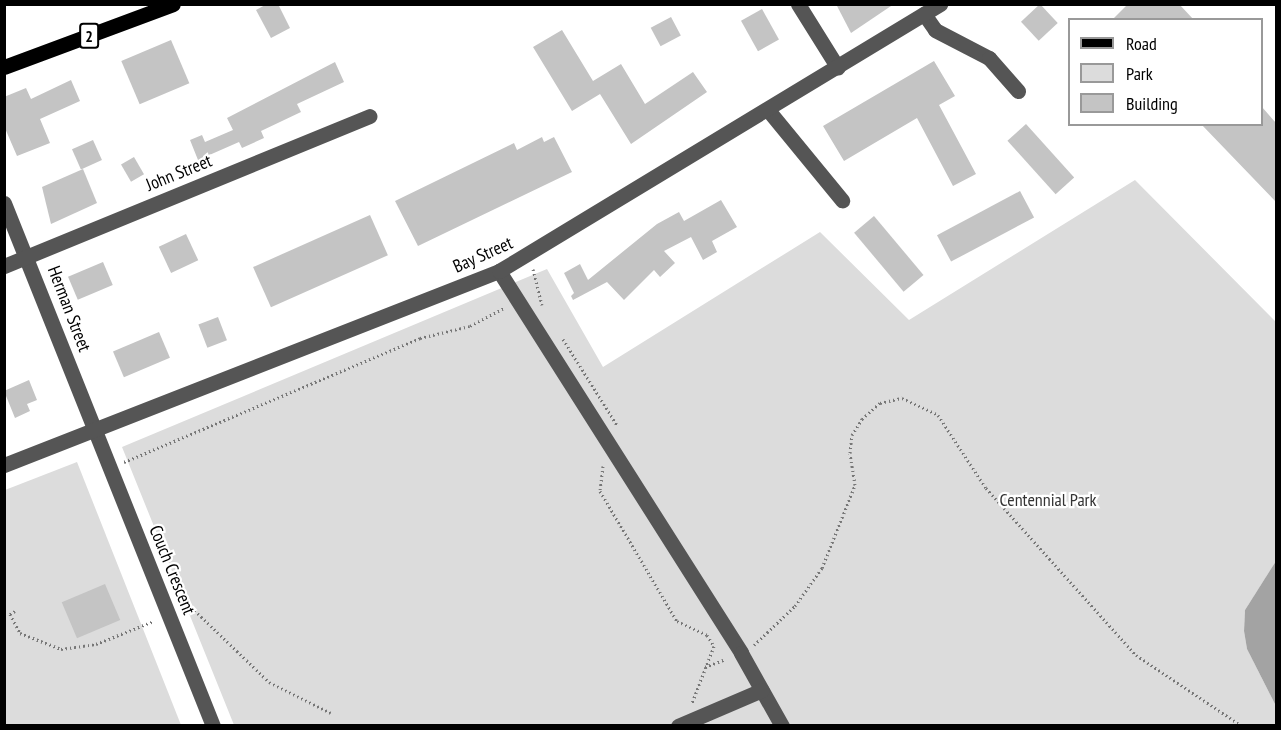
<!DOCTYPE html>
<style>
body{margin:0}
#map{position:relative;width:1281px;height:730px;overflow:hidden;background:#fff;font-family:"PT Sans Narrow",sans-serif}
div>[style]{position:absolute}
.green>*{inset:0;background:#dcdcdc}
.water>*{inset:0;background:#a3a3a3}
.building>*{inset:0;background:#c4c4c4;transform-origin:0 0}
.path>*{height:3px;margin-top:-1.5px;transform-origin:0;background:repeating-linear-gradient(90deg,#777 0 1.5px,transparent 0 4.5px)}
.minor>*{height:15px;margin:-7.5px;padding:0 7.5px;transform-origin:7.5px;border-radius:7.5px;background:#555}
.major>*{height:15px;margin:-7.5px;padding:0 7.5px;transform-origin:7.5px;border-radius:7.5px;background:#000}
span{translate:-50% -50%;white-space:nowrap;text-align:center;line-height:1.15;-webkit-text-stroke:4.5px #fff;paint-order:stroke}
.shield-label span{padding:2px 4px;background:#fff;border:2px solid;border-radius:4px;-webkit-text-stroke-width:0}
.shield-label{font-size:16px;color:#000;font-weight:700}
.street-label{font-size:18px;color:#000}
.park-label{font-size:18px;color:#333}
.frame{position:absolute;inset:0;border:6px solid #000;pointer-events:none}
.legend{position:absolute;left:1068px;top:18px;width:195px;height:108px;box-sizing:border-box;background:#fff;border:2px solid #999;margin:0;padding:8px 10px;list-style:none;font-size:18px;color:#000}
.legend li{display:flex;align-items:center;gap:12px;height:30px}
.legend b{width:30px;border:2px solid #999}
</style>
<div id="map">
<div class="green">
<div style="clip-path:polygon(1135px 180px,1276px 322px,1276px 561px,1245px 610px,1244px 631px,1247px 649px,1276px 706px,1276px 725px,234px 725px,122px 447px,547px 269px,603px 367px,820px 232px,909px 320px)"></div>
<div style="clip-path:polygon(77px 462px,181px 725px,5px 726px,5px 490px)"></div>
</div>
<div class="water">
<div style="clip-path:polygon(1276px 561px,1276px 706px,1247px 649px,1244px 631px,1245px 610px)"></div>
</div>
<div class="building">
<div style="clip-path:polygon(267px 4px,278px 4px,290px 28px,271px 38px,256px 10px)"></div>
<div style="clip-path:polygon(836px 4px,894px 4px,851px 33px)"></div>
<div style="left:1040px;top:4px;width:26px;height:26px;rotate:47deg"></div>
<div style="clip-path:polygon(1128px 4px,1179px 4px,1194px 20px,1112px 20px)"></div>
<div style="left:762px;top:9px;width:35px;height:24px;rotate:61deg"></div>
<div style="left:671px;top:17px;width:21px;height:23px;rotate:62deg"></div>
<div style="clip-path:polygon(562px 30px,593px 81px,621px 64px,645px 104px,693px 72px,707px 92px,631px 144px,600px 94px,572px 111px,533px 47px)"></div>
<div style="left:171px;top:40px;width:47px;height:54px;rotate:67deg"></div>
<div style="clip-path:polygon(934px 61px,955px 96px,939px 105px,976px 174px,953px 186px,917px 118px,844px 161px,823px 126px)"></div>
<div style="clip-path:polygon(335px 62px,344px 82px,297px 104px,301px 112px,261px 131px,264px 138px,242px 148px,239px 142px,198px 160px,190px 140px,202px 135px,205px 142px,233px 130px,227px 118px)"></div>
<div style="clip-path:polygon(71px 80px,80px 101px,40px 119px,50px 143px,17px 156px,4px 126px,4px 97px,26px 88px,31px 99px)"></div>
<div style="clip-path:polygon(1262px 107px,1276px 123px,1276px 202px,1201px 124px,1262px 124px)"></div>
<div style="left:1026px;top:124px;width:72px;height:25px;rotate:48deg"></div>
<div style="clip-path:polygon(542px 137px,544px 142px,554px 137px,572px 172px,418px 246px,395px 201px,514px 143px,517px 150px)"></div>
<div style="left:93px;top:140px;width:22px;height:23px;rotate:66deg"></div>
<div style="left:134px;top:157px;width:20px;height:15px;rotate:60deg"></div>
<div style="clip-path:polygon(83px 169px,97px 203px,51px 224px,42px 187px)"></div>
<div style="left:1020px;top:191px;width:30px;height:94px;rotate:62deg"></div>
<div style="clip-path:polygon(721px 200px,737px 227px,712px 241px,717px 252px,703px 260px,691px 237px,664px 251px,675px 263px,660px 277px,654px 270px,624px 300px,607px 282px,573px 300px,571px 296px,574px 293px,564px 273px,580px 264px,588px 280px,657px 224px,679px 212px,684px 221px)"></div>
<div style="left:370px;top:215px;width:44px;height:128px;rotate:66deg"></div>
<div style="left:874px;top:216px;width:77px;height:26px;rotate:50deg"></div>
<div style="left:186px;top:234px;width:29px;height:30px;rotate:65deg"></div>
<div style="left:103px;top:262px;width:25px;height:38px;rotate:67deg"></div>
<div style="left:218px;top:317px;width:25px;height:21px;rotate:69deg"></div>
<div style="left:159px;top:332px;width:28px;height:50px;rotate:67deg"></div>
<div style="clip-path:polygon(29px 380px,37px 400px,27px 404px,30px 411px,15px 418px,4px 391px)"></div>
<div style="left:105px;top:584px;width:39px;height:47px;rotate:67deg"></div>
</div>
<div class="path">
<div style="left:533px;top:269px;width:37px;rotate:76deg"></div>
<div style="left:563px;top:339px;width:102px;rotate:57.9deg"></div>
<div style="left:124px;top:462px;width:321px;rotate:-22.7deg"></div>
<div style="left:420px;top:338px;width:51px;rotate:-13.5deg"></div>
<div style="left:470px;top:326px;width:40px;rotate:-28deg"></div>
<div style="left:603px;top:466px;width:25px;rotate:97deg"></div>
<div style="left:600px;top:491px;width:151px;rotate:59.4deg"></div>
<div style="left:677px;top:621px;width:33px;rotate:25deg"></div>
<div style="left:707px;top:635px;width:13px;rotate:58deg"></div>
<div style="left:714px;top:646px;width:61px;rotate:111.1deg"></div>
<div style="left:181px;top:606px;width:7px;rotate:-16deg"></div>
<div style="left:188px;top:604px;width:112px;rotate:43.9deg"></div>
<div style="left:269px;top:682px;width:69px;rotate:26.6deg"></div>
<div style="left:15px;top:611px;width:6px;rotate:149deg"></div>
<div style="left:10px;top:614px;width:21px;rotate:62deg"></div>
<div style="left:20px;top:633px;width:44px;rotate:21.3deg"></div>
<div style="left:61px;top:649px;width:35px;rotate:-8deg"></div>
<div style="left:96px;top:644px;width:62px;rotate:-21.6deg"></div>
<div style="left:754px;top:645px;width:57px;rotate:-43.6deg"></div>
<div style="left:795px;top:606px;width:47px;rotate:-54.6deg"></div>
<div style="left:822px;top:568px;width:89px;rotate:-68.3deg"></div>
<div style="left:855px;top:485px;width:32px;rotate:-99deg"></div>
<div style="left:850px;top:453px;width:18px;rotate:-84deg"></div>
<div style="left:852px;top:435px;width:19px;rotate:-58deg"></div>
<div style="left:862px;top:419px;width:24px;rotate:-42deg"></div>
<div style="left:880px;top:403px;width:23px;rotate:-13deg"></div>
<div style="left:902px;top:398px;width:40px;rotate:25deg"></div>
<div style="left:938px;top:415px;width:87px;rotate:56.7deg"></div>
<div style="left:986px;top:488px;width:224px;rotate:48.1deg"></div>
<div style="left:1136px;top:655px;width:128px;rotate:33.8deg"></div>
<div style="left:705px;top:667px;width:22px;rotate:-21deg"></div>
</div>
<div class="minor">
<div style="left:798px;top:4px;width:75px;rotate:58deg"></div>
<div style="left:924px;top:14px;width:19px;rotate:55deg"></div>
<div style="left:935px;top:30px;width:61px;rotate:27.4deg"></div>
<div style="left:989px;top:58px;width:44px;rotate:48.7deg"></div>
<div style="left:768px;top:110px;width:117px;rotate:50.6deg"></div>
<div style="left:4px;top:203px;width:563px;rotate:68.22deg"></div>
<div style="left:4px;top:266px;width:395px;rotate:-22.3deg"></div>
<div style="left:499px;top:271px;width:452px;rotate:57.6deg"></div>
<div style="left:741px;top:653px;width:84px;rotate:60.7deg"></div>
<div style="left:4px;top:465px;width:532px;rotate:-21.4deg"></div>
<div style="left:499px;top:271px;width:516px;rotate:-31.19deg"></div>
<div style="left:678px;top:726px;width:91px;rotate:-23.2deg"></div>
</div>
<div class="major">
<div style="left:4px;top:67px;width:180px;rotate:-20.4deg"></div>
</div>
<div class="shield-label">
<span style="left:89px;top:36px">2</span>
</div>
<div class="street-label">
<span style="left:179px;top:173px;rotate:-22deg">John Street</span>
<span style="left:483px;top:255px;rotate:-24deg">Bay Street</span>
<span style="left:69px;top:309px;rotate:69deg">Herman Street</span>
<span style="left:172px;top:570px;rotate:68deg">Couch Crescent</span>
</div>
<div class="park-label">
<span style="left:1048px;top:500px">Centennial Park</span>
</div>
<div class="frame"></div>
<ul class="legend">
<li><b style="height:8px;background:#000"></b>Road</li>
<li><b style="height:16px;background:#dcdcdc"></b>Park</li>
<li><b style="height:16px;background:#c4c4c4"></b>Building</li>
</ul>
</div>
